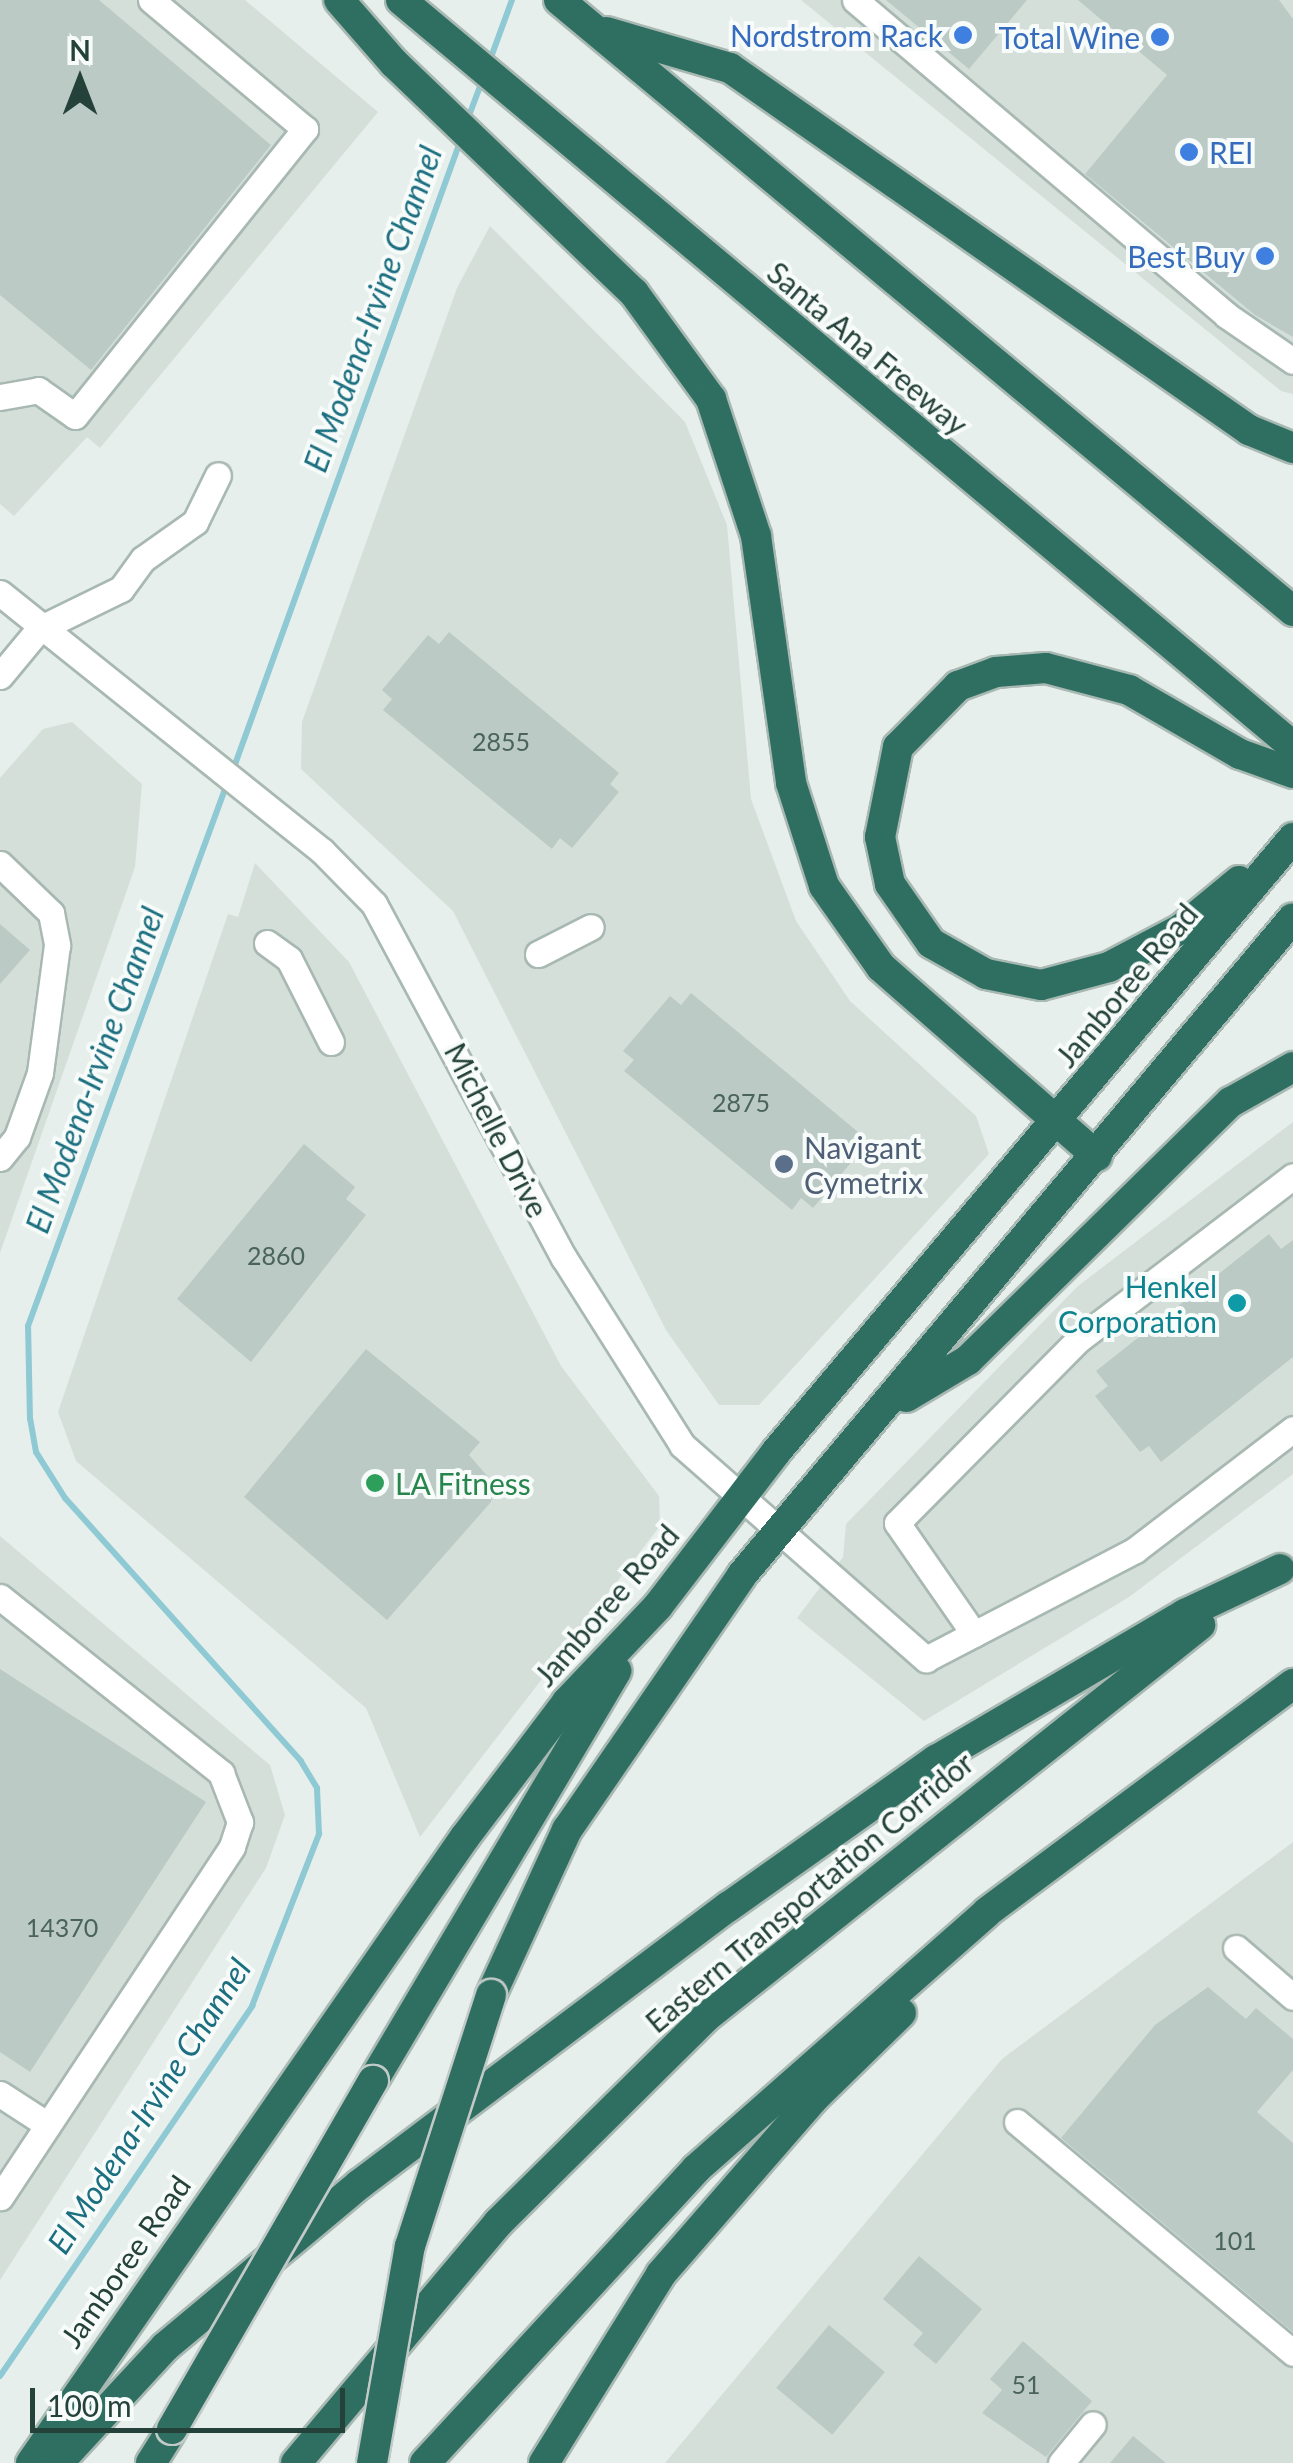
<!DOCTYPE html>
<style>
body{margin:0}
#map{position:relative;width:1293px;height:2463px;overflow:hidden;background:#e6efeb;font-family:Lato,sans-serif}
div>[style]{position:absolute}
.built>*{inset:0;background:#d4dfda}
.stream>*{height:6px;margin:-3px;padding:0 3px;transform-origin:3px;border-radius:3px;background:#8ec9d4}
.building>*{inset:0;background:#bbcac4;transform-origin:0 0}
.roads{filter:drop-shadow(2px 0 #a8b8b2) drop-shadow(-2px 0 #a8b8b2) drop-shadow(0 2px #a8b8b2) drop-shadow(0 -2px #a8b8b2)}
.minor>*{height:25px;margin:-12.5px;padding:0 12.5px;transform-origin:12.5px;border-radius:12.5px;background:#fff}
.highway>*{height:30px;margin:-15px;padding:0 15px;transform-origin:15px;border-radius:15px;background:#2f6f62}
.bridges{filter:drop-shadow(2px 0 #c2cac8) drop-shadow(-2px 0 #c2cac8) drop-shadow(0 2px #c2cac8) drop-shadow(0 -2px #c2cac8)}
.highway-bridge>*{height:30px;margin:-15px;padding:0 15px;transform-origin:15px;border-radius:15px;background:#2f6f62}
.dots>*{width:28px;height:28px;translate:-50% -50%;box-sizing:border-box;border:5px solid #f7fbf9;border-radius:50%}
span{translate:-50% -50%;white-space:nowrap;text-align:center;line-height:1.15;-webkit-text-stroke:8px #f7fbf9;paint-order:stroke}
.number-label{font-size:25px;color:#4a645c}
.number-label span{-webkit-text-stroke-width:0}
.shop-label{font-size:30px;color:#366cbe}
.right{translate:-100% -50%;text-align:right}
.left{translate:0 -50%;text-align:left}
.street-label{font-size:30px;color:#24423a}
.service-label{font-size:30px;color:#4e5e75}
.culture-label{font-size:30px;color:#0d838f}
.leisure-label{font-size:30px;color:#27864d}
.water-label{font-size:32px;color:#1c6f80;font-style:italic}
.north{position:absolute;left:30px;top:30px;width:100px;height:100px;-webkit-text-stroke:8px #f7fbf9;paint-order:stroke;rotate:0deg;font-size:28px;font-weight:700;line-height:40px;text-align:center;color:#24423a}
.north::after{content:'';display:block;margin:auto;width:35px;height:45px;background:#24423a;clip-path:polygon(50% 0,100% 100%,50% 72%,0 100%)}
.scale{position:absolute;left:30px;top:2388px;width:315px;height:45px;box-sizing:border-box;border:5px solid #24423a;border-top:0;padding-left:12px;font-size:30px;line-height:35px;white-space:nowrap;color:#24423a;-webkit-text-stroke:8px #f7fbf9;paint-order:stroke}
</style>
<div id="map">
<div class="built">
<div style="clip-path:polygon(0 0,245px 0,378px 112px,100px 448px,87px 437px,14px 516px,0 504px)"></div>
<div style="clip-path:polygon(801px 0,1293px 0,1293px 394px,1281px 391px)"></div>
<div style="clip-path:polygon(490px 226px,685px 422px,727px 525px,751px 799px,796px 921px,850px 1001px,976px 1116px,989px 1154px,759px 1405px,719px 1405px,666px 1330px,453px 911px,301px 769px,302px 722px,457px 288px)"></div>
<div style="clip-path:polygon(72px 722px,142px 784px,135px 867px,0 1253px,0 778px,43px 729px)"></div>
<div style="clip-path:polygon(255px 863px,349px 962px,561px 1366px,659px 1496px,660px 1526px,420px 1837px,366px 1708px,76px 1461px,58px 1412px,228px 914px,238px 917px)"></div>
<div style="clip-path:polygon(1293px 1122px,1293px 1474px,1129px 1597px,924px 1721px,797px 1618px,843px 1557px,846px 1524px,1078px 1286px)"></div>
<div style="clip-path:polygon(0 1536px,270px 1765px,285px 1815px,266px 1868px,0 2280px)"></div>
<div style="clip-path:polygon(1293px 1842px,1293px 2463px,665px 2463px,1002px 2059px)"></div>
</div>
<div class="stream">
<div style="left:490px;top:60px;width:64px;rotate:-69.9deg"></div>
<div style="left:467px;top:121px;width:43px;rotate:-69.4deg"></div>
<div style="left:233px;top:770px;width:668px;rotate:-70.13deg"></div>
<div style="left:0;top:2376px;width:448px;rotate:-55.7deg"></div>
<div style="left:252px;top:2006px;width:185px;rotate:-68.7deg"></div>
<div style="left:319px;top:1834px;width:46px;rotate:-92.5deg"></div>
<div style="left:317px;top:1788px;width:31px;rotate:-121deg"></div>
<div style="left:301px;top:1761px;width:353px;rotate:-131.9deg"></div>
<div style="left:65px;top:1498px;width:54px;rotate:-122.2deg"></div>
<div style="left:36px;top:1452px;width:34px;rotate:-100deg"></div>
<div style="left:30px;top:1419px;width:93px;rotate:-91.2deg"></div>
<div style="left:28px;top:1326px;width:581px;rotate:-69.85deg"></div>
</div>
<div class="building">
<div style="clip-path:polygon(0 0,99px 0,271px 145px,91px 370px,0 295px)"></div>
<div style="clip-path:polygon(886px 0,1027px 0,969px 69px)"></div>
<div style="clip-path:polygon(1078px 0,1279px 0,1293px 19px,1293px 337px,1255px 315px,1085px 174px,1167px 75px)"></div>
<div style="clip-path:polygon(449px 632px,619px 773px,610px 784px,619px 792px,572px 848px,560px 838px,552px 849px,383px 710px,392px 699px,382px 690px,428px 635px,439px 644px)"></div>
<div style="clip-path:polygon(0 924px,30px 950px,0 984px)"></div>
<div style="clip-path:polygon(691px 993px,858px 1132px,848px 1144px,859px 1153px,813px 1208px,801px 1198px,792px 1210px,624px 1071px,634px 1060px,623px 1051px,670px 996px,681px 1005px)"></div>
<div style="clip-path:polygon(304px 1144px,355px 1187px,346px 1199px,366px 1215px,251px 1362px,177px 1299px)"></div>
<div style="clip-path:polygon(1269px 1234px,1281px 1249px,1293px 1240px,1293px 1357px,1161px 1462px,1149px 1446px,1140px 1452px,1095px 1396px,1108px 1386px,1096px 1371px)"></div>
<div style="clip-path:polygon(366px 1349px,480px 1442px,469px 1455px,495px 1485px,491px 1502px,387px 1620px,244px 1497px)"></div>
<div style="clip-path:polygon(0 1669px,206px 1802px,30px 2072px,0 2052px)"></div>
<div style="clip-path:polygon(1208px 1987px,1246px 2019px,1256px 2008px,1293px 2039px,1293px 2070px,1257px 2112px,1293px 2143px,1293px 2332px,1061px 2138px,1155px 2025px)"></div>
<div style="clip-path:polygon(919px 2256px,982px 2309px,936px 2364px,913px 2345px,923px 2333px,883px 2299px)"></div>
<div style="left:829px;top:2325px;width:73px;height:82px;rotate:40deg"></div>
<div style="clip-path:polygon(1023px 2341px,1092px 2401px,1046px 2457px,982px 2413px,1002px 2390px,990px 2379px)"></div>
<div style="clip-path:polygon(1133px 2436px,1166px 2463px,1110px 2463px)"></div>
</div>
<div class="roads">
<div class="minor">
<div style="left:855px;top:0;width:487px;rotate:40.3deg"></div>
<div style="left:1226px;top:315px;width:81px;rotate:34.5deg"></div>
<div style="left:0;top:397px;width:39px;rotate:-10deg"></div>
<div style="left:38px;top:390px;width:45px;rotate:35.1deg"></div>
<div style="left:75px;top:416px;width:368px;rotate:-51.3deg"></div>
<div style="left:305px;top:129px;width:201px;rotate:-140deg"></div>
<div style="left:0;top:593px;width:413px;rotate:38.7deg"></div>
<div style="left:322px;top:851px;width:74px;rotate:45.5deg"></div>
<div style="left:374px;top:904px;width:402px;rotate:61.8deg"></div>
<div style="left:564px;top:1258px;width:221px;rotate:57.7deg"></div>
<div style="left:682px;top:1445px;width:325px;rotate:41.3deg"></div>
<div style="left:926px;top:1659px;width:236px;rotate:-27.5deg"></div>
<div style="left:1135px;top:1550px;width:199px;rotate:-37.4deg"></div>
<div style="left:0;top:676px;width:61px;rotate:-50.3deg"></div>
<div style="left:39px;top:629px;width:91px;rotate:-26deg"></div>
<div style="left:121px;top:589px;width:37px;rotate:-54deg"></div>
<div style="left:143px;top:559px;width:64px;rotate:-35.4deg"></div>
<div style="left:195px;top:522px;width:52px;rotate:-63.9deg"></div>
<div style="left:0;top:864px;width:71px;rotate:43.9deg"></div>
<div style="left:51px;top:913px;width:33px;rotate:79deg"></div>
<div style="left:57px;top:945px;width:129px;rotate:97.6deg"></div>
<div style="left:40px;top:1073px;width:68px;rotate:109.8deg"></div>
<div style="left:17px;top:1137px;width:27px;rotate:129deg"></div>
<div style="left:267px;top:943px;width:27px;rotate:36deg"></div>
<div style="left:289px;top:959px;width:93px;rotate:63.2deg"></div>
<div style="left:538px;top:954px;width:59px;rotate:-27deg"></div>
<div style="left:0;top:1597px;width:283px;rotate:38.5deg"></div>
<div style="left:221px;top:1773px;width:53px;rotate:68.8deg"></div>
<div style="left:240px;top:1822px;width:26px;rotate:108deg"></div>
<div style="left:232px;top:1847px;width:420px;rotate:123.5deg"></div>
<div style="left:974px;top:1634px;width:135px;rotate:-124.7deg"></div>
<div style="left:897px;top:1523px;width:257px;rotate:-45.3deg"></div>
<div style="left:1078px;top:1340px;width:270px;rotate:-37.3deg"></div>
<div style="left:1236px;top:1948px;width:75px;rotate:40.7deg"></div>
<div style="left:0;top:2094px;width:57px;rotate:32.9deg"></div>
<div style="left:1017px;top:2122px;width:360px;rotate:39.9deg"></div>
<div style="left:1061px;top:2463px;width:50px;rotate:-50.6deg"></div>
</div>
<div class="highway">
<div style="left:339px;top:0;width:84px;rotate:48.9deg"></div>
<div style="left:394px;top:63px;width:332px;rotate:43.8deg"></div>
<div style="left:634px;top:293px;width:131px;rotate:54deg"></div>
<div style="left:711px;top:399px;width:144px;rotate:71.8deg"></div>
<div style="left:756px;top:536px;width:249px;rotate:81.9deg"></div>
<div style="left:791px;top:783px;width:108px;rotate:72.2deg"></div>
<div style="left:824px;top:886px;width:99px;rotate:54.9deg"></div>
<div style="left:881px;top:967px;width:287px;rotate:41.2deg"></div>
<div style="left:401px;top:0;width:1163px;rotate:39.91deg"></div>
<div style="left:559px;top:0;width:955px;rotate:39.77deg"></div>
<div style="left:606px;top:32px;width:129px;rotate:16.2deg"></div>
<div style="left:730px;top:68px;width:633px;rotate:34.9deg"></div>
<div style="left:1249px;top:430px;width:48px;rotate:22.2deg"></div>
<div style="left:1239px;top:881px;width:75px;rotate:140.4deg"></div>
<div style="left:1181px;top:929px;width:81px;rotate:152.2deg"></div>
<div style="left:1109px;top:967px;width:70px;rotate:165.2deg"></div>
<div style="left:1041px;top:985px;width:56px;rotate:-168.7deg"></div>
<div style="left:986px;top:974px;width:63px;rotate:-150.6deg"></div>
<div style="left:931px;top:943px;width:72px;rotate:-124.8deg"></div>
<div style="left:890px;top:884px;width:48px;rotate:-102deg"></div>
<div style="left:880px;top:837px;width:92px;rotate:-78.7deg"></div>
<div style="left:898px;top:747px;width:86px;rotate:-45.5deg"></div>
<div style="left:958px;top:686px;width:40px;rotate:-20.2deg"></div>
<div style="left:996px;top:672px;width:50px;rotate:-4.6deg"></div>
<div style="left:1046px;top:668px;width:86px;rotate:14.8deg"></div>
<div style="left:1129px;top:690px;width:128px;rotate:30deg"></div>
<div style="left:1240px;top:754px;width:56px;rotate:19.7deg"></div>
<div style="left:906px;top:1397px;width:72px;rotate:-30.8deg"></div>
<div style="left:968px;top:1360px;width:368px;rotate:-44.5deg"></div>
<div style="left:1231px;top:1102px;width:71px;rotate:-29.4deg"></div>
<div style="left:491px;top:1995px;width:182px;rotate:-65.3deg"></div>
<div style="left:567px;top:1830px;width:309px;rotate:-55.5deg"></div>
<div style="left:742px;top:1575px;width:857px;rotate:-50.01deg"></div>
<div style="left:373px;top:2081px;width:477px;rotate:-59.3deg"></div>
<div style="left:31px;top:2463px;width:762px;rotate:-55.27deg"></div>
<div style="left:465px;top:1837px;width:169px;rotate:-52.9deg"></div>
<div style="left:567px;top:1702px;width:132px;rotate:-46.5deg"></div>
<div style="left:658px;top:1606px;width:194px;rotate:-52.5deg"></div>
<div style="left:776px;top:1452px;width:803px;rotate:-49.9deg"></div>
<div style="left:58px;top:2463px;width:158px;rotate:-47.3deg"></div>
<div style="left:165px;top:2347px;width:254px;rotate:-39.9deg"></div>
<div style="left:360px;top:2184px;width:461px;rotate:-37deg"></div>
<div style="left:728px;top:1907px;width:255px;rotate:-35.3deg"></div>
<div style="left:936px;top:1760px;width:289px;rotate:-30.4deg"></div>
<div style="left:1185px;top:1614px;width:105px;rotate:-25.3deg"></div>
<div style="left:151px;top:2463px;width:40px;rotate:-58deg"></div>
<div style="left:296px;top:2463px;width:314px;rotate:-49.9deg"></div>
<div style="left:498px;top:2223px;width:293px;rotate:-44.7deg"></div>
<div style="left:706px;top:2017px;width:631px;rotate:-38.43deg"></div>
<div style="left:425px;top:2463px;width:400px;rotate:-47.3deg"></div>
<div style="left:696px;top:2169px;width:388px;rotate:-41.4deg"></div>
<div style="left:987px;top:1912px;width:382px;rotate:-36.7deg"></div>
<div style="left:544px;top:2463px;width:222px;rotate:-58.2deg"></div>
<div style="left:661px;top:2274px;width:232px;rotate:-49deg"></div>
<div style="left:813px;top:2099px;width:123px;rotate:-44.3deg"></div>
</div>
</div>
<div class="bridges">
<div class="highway-bridge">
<div style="left:172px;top:2429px;width:402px;rotate:-60deg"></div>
<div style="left:372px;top:2463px;width:220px;rotate:-80.1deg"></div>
<div style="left:410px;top:2246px;width:264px;rotate:-72.1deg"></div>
</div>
</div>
<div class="dots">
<div style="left:963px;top:35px;background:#3f7fe0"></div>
<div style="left:1160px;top:37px;background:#3f7fe0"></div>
<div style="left:1189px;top:152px;background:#3f7fe0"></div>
<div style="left:1265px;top:256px;background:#3f7fe0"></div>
<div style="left:784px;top:1164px;background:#5c6f8a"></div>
<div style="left:1237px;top:1303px;background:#0f9aa8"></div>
<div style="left:375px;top:1483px;background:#2e9e5b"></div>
</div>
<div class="number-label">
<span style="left:501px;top:741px">2855</span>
<span style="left:741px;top:1102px">2875</span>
<span style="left:276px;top:1255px">2860</span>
<span style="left:62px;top:1927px">14370</span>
<span style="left:1235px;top:2240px">101</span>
<span style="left:1026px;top:2384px">51</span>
</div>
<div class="shop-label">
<span class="right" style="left:943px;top:35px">Nordstrom Rack</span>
<span class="right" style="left:1140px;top:37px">Total Wine</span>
<span class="left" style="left:1209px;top:152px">REI</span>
<span class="right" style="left:1245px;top:256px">Best Buy</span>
</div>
<div class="street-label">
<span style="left:868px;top:348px;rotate:40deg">Santa Ana Freeway</span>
<span style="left:1126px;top:985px;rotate:-50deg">Jamboree Road</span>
<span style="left:497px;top:1130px;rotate:63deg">Michelle Drive</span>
<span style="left:606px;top:1605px;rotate:-49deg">Jamboree Road</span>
<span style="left:809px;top:1892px;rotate:-40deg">Eastern Transportation Corridor</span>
<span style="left:125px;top:2261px;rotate:-55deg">Jamboree Road</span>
</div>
<div class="service-label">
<span class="left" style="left:804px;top:1164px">Navigant<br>Cymetrix</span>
</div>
<div class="culture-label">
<span class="right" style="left:1217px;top:1303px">Henkel<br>Corporation</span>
</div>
<div class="leisure-label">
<span class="left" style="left:395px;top:1483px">LA Fitness</span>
</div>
<div class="water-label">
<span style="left:373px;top:309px;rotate:-70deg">El Modena-Irvine Channel</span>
<span style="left:95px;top:1070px;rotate:-70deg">El Modena-Irvine Channel</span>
<span style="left:149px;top:2106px;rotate:-57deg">El Modena-Irvine Channel</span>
</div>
<div class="north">N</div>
<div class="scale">100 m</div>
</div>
